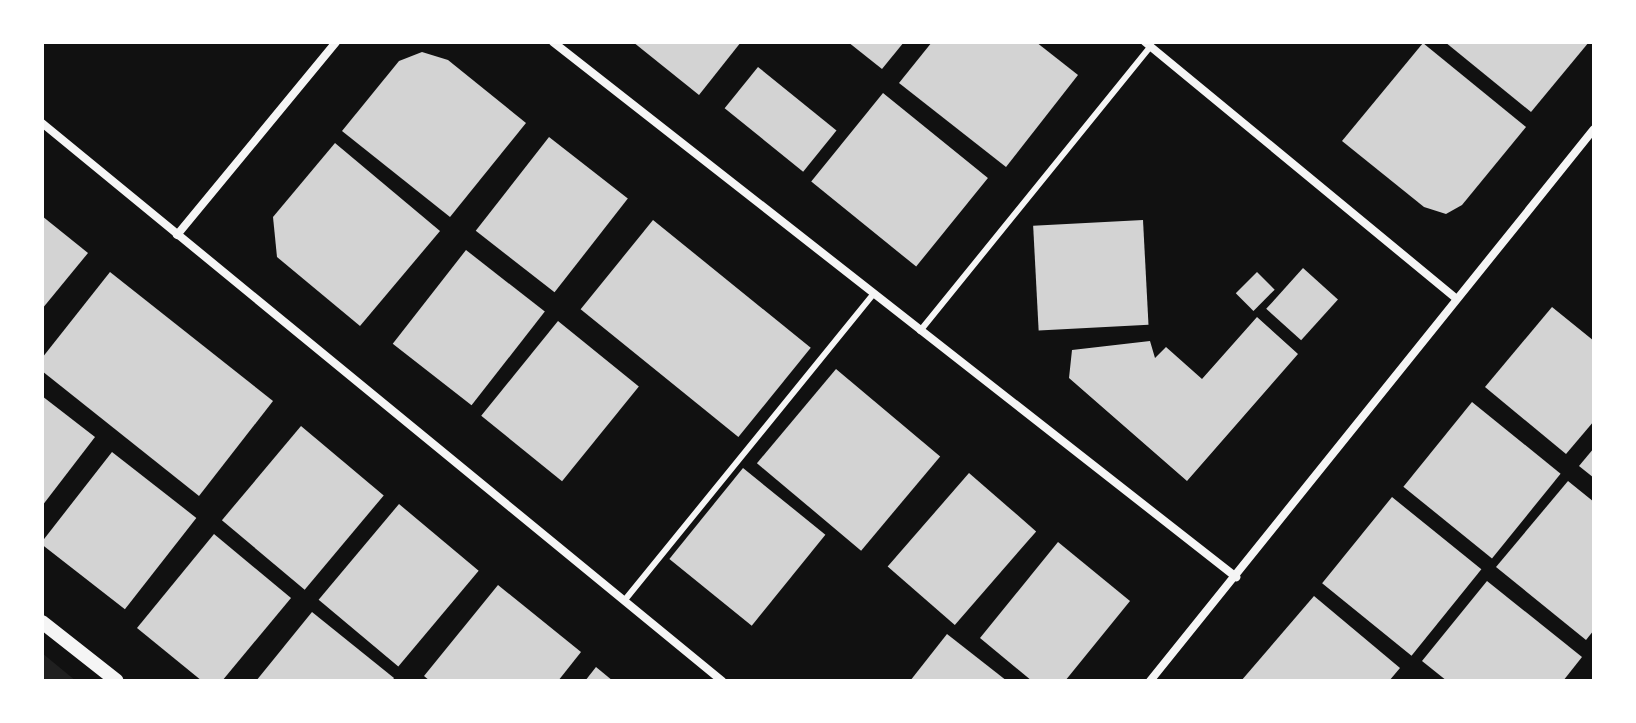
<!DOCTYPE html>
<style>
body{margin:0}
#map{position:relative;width:1636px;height:723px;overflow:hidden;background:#111;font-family:Ubuntu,sans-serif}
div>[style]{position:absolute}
.green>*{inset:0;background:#202020}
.building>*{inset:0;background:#d3d3d3;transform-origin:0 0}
.service>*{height:6px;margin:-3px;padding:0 3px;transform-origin:3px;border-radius:3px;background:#f5f5f5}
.minor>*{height:8px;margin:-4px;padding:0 4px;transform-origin:4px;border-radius:4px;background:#f5f5f5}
.tertiary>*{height:14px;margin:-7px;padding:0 7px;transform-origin:7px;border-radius:7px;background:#f5f5f5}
span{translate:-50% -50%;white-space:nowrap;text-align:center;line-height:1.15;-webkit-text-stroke:6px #fff;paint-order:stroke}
.frame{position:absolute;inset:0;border:44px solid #fff;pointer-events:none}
</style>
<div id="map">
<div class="green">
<div style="clip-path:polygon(42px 653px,76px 681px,42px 681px)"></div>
</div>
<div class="building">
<div style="clip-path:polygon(633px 42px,741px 42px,699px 95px)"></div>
<div style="clip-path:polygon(848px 42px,904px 42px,882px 69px)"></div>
<div style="clip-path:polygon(932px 42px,1036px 42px,1078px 75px,1006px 167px,899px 83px)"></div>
<div style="clip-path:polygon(1445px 42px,1589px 42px,1531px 112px)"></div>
<div style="clip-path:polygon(1423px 43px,1526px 127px,1462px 205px,1446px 214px,1424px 207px,1342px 141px)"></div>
<div style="clip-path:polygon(422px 52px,448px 60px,526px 123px,450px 217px,342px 131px,399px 61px)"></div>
<div style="left:758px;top:67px;width:101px;height:53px;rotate:39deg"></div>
<div style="left:883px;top:93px;width:135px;height:114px;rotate:39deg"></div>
<div style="left:549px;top:137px;width:100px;height:119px;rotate:38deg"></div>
<div style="clip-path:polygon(335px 143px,440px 231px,360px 326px,277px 257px,273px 217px)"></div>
<div style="clip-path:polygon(42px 216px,88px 253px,42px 309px)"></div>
<div style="left:653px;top:220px;width:203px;height:115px;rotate:39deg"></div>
<div style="left:1143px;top:220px;width:105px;height:110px;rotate:87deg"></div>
<div style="left:466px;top:250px;width:100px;height:119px;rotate:38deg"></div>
<div style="left:1303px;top:268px;width:47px;height:55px;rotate:42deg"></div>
<div style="clip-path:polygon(110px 272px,273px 401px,199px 496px,42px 371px,42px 358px)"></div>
<div style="left:1257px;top:272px;width:25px;height:30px;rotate:45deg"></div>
<div style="clip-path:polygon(1552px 307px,1594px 341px,1594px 421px,1566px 454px,1485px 387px)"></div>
<div style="clip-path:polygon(1257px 317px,1298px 354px,1187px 481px,1069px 378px,1072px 350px,1150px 341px,1155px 358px,1166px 347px,1202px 379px)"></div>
<div style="left:558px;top:321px;width:104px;height:122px;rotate:39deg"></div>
<div style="left:836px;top:369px;width:136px;height:123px;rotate:40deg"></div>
<div style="clip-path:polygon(42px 396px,95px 437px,42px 506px)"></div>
<div style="left:1472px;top:402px;width:114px;height:109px;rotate:39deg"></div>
<div style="left:301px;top:426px;width:108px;height:123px;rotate:40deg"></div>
<div style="clip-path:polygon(1594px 448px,1594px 478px,1579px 466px)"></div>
<div style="left:112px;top:452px;width:107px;height:116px;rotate:38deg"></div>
<div style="left:743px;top:468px;width:106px;height:117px;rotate:39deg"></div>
<div style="left:969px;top:473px;width:89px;height:124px;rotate:41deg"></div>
<div style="clip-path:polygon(1568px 481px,1594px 502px,1594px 630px,1586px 640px,1496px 567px)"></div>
<div style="left:1392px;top:497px;width:115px;height:111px;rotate:39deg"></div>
<div style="left:399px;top:504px;width:104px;height:125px;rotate:40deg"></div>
<div style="clip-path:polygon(214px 534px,291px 598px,222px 681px,202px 681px,137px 628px)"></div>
<div style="clip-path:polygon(1058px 542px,1130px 601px,1065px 681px,1032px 681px,980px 638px)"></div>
<div style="clip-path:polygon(1487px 581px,1582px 657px,1563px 681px,1447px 681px,1422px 661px)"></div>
<div style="clip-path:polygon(498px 585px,581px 652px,558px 681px,430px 681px,424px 676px)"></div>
<div style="clip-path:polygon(1314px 596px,1400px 668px,1389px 681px,1241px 681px)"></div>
<div style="clip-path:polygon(312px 612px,394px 678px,392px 681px,256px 681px)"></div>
<div style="clip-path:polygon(947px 634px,1007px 681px,910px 681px)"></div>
<div style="clip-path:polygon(596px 667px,613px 681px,585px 681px)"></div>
</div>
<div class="service">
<div style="left:920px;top:331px;width:367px;rotate:-51deg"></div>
<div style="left:624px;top:601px;width:395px;rotate:-50.9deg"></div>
</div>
<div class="minor">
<div style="left:553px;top:42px;width:868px;rotate:38.07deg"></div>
<div style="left:1145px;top:42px;width:404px;rotate:39.5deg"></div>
<div style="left:42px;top:123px;width:880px;rotate:39.37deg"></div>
<div style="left:177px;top:235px;width:250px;rotate:-50.5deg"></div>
<div style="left:1150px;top:681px;width:708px;rotate:-51.19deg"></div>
</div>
<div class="tertiary">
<div style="left:42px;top:622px;width:95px;rotate:38.2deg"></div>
</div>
<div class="frame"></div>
</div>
